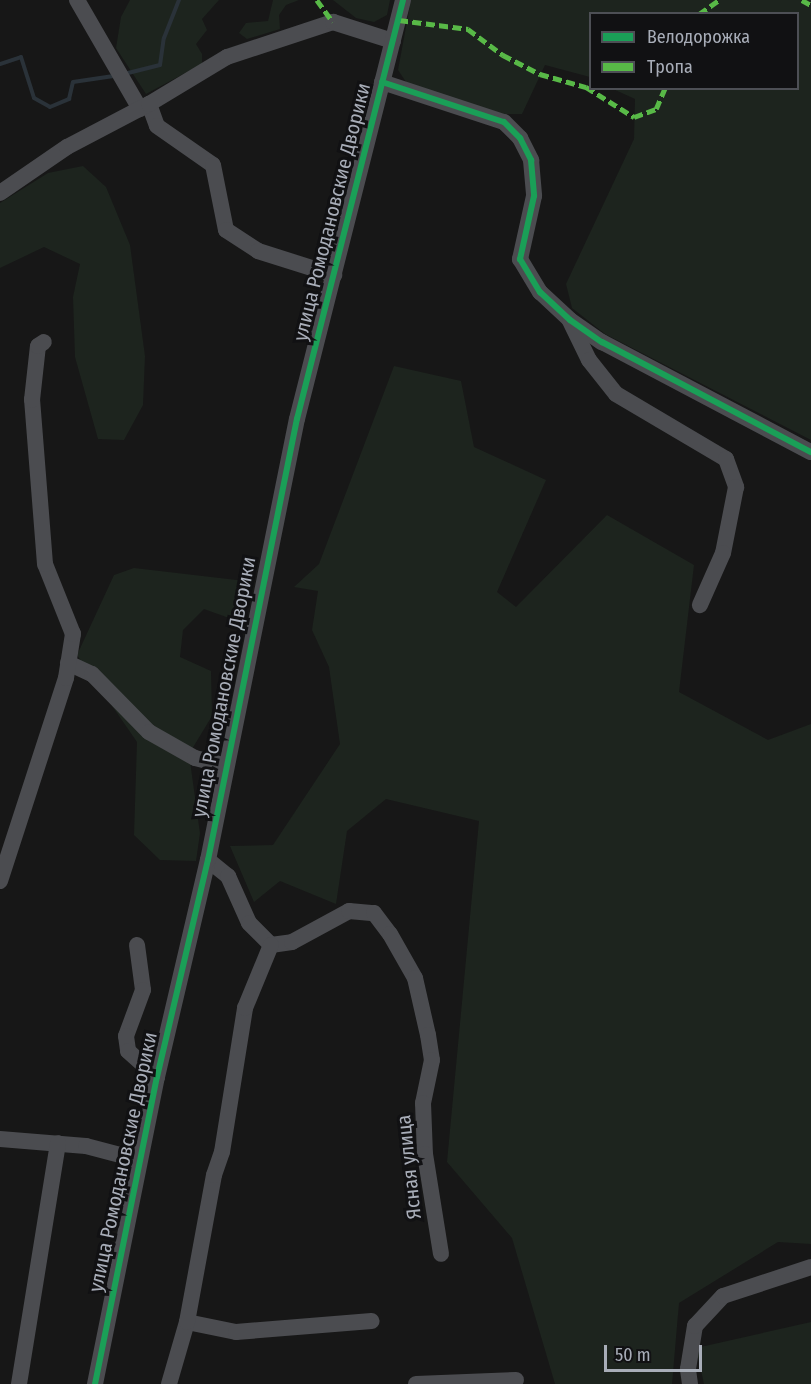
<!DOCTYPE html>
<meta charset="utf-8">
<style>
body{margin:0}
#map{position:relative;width:811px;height:1384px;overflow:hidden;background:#171717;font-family:"Fira Sans Condensed",sans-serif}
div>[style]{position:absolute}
.green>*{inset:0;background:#1d241e}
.stream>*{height:4px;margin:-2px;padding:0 2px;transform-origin:2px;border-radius:2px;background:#2a3239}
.minor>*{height:16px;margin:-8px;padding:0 8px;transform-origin:8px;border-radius:8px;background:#4b4c50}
.quiet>*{height:4.5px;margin-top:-2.25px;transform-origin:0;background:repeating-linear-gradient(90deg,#58b947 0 9px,transparent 0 13.5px)}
.cycleway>*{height:6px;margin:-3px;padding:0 3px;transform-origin:3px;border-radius:3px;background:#1a9f57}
span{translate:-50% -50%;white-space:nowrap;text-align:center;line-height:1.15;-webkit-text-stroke:6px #111113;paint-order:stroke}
.street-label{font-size:20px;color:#a8adb8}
.legend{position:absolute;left:589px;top:12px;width:210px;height:78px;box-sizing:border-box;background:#111113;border:2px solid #4d4f55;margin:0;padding:8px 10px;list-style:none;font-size:18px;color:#a8adb8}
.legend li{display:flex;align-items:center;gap:12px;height:30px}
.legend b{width:30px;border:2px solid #4d4f55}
.scale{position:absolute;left:604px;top:1345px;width:98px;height:27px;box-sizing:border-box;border:3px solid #a8adb8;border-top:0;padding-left:8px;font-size:18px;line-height:21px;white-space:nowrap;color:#a8adb8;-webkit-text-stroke:4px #111113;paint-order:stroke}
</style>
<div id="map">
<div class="green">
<div style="clip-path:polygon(130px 0,219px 0,202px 19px,207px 30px,196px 44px,202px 54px,202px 64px,146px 94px,116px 48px,121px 17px)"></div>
<div style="clip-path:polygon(273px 0,299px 0,286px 5px,279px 15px,280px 29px,247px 39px,239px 33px,246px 23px,268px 21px)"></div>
<div style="clip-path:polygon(333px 0,390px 0,387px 15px,374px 22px,356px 18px)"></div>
<div style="clip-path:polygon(411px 0,811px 0,811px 440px,605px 334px,572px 308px,566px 284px,634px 139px,635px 99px,613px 89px,798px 88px,798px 14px,590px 14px,590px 77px,545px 65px,522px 114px,503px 114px,408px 85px,398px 70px)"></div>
<div style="clip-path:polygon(83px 166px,106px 187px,130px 245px,145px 356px,143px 405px,124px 440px,98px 439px,75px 357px,73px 297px,80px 264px,44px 247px,0 268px,0 203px,48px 173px)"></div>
<div style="clip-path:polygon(394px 366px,461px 381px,474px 447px,546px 480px,497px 592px,516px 607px,607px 515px,694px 565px,679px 692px,768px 740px,811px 724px,811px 1244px,778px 1242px,679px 1303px,672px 1384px,555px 1384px,512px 1238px,447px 1162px,479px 821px,386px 799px,347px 831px,336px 904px,280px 881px,254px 902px,230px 846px,273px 845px,340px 744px,329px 667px,312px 630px,318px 591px,294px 587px,319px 564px)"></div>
<div style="clip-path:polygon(134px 568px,245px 581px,244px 609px,229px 618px,204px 609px,183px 630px,180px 657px,211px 671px,212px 716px,189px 754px,200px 833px,196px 861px,160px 860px,134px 835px,137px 742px,77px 655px,114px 575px)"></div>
<div style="clip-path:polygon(811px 1322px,811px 1384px,704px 1384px,696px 1348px)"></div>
</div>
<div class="stream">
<div style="left:0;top:64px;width:22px;rotate:-18deg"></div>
<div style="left:21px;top:57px;width:43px;rotate:72.4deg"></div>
<div style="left:34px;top:98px;width:18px;rotate:29deg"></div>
<div style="left:50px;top:107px;width:21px;rotate:-23deg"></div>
<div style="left:69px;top:99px;width:17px;rotate:-77deg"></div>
<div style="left:73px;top:82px;width:41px;rotate:-8.3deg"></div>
<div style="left:124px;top:74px;width:37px;rotate:-14deg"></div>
<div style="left:160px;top:65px;width:27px;rotate:-82deg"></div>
<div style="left:164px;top:38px;width:41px;rotate:-68.5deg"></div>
</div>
<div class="minor">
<div style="left:77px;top:0;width:126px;rotate:60deg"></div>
<div style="left:382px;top:82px;width:128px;rotate:18.2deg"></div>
<div style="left:504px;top:122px;width:23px;rotate:45deg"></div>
<div style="left:520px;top:138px;width:25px;rotate:63deg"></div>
<div style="left:531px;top:160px;width:36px;rotate:85deg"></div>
<div style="left:534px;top:196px;width:65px;rotate:102.5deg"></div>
<div style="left:520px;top:259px;width:39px;rotate:59deg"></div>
<div style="left:540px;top:292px;width:41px;rotate:43deg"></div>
<div style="left:570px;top:320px;width:39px;rotate:35deg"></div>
<div style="left:602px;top:342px;width:236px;rotate:27.8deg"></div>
<div style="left:149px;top:104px;width:23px;rotate:70deg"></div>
<div style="left:157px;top:126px;width:68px;rotate:34.9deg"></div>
<div style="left:213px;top:165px;width:66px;rotate:78.7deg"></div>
<div style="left:226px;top:230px;width:38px;rotate:33deg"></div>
<div style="left:258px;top:251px;width:80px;rotate:17.5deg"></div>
<div style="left:0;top:193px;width:81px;rotate:-34.5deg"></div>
<div style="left:67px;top:147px;width:93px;rotate:-27.7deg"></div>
<div style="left:149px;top:104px;width:91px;rotate:-31.1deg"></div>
<div style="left:227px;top:57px;width:112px;rotate:-18.3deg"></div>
<div style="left:333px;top:22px;width:63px;rotate:17.6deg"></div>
<div style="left:570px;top:321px;width:43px;rotate:64deg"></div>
<div style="left:589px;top:360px;width:43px;rotate:51.5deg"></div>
<div style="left:616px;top:394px;width:128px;rotate:30.6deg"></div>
<div style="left:726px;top:459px;width:30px;rotate:70deg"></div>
<div style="left:736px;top:487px;width:67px;rotate:101.1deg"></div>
<div style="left:723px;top:553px;width:57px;rotate:113.9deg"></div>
<div style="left:68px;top:663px;width:26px;rotate:25deg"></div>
<div style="left:92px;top:674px;width:81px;rotate:45.5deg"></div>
<div style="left:149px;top:732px;width:53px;rotate:29.5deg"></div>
<div style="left:195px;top:758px;width:30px;rotate:14deg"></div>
<div style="left:208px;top:860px;width:26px;rotate:39deg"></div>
<div style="left:228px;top:876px;width:51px;rotate:65.9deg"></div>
<div style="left:249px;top:923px;width:31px;rotate:45deg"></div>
<div style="left:271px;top:945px;width:21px;rotate:-8deg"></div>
<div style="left:292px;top:942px;width:65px;rotate:-28.5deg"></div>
<div style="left:349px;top:911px;width:25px;rotate:5deg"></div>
<div style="left:374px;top:913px;width:26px;rotate:53deg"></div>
<div style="left:390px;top:934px;width:51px;rotate:60.4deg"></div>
<div style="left:415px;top:978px;width:58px;rotate:77.2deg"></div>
<div style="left:428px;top:1035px;width:25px;rotate:81deg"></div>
<div style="left:432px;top:1060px;width:44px;rotate:101.8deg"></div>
<div style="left:423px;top:1103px;width:51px;rotate:87.8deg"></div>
<div style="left:425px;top:1154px;width:101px;rotate:80.9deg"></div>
<div style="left:0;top:881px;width:213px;rotate:-72deg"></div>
<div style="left:66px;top:678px;width:45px;rotate:-81deg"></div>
<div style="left:73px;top:634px;width:75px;rotate:-111.8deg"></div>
<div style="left:45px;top:564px;width:165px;rotate:-94.5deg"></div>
<div style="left:32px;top:400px;width:54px;rotate:-83.7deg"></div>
<div style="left:38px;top:346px;width:7px;rotate:-34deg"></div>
<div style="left:137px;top:945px;width:45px;rotate:82.4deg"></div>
<div style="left:143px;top:990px;width:49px;rotate:110.3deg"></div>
<div style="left:126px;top:1036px;width:15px;rotate:82deg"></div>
<div style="left:128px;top:1051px;width:39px;rotate:42deg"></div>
<div style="left:0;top:1139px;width:86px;rotate:4.7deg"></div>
<div style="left:86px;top:1146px;width:55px;rotate:14.8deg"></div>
<div style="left:187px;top:1322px;width:50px;rotate:11.5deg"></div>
<div style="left:236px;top:1332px;width:136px;rotate:-4.6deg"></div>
<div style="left:19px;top:1384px;width:244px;rotate:-80.8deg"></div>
<div style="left:95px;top:1384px;width:313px;rotate:-78.6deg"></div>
<div style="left:157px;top:1077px;width:223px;rotate:-76.8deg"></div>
<div style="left:208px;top:860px;width:450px;rotate:-78.6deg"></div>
<div style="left:297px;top:419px;width:432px;rotate:-75.8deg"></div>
<div style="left:169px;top:1384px;width:65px;rotate:-73.8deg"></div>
<div style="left:187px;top:1322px;width:149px;rotate:-79.6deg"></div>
<div style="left:214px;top:1175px;width:24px;rotate:-71deg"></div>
<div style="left:222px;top:1152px;width:146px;rotate:-80.9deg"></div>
<div style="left:245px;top:1008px;width:68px;rotate:-67.6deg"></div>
<div style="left:416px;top:1384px;width:100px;rotate:-2.3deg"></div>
<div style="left:690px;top:1384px;width:15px;rotate:-98deg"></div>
<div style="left:688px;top:1369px;width:44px;rotate:-80.8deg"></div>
<div style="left:695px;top:1326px;width:41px;rotate:-47deg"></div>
<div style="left:723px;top:1296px;width:93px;rotate:-18.2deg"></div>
</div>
<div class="quiet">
<div style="left:317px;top:0;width:27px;rotate:54deg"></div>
<div style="left:802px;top:0;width:10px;rotate:29deg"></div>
<div style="left:699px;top:14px;width:24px;rotate:-35deg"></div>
<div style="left:399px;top:20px;width:70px;rotate:7.4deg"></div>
<div style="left:468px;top:29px;width:44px;rotate:36.6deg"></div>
<div style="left:503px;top:55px;width:42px;rotate:27.2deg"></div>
<div style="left:540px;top:74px;width:48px;rotate:15.8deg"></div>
<div style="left:586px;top:87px;width:57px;rotate:32deg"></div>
<div style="left:634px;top:117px;width:23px;rotate:-20deg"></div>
<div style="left:656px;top:109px;width:23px;rotate:-67deg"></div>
</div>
<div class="cycleway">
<div style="left:382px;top:82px;width:128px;rotate:18.2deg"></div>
<div style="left:504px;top:122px;width:23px;rotate:45deg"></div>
<div style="left:520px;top:138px;width:25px;rotate:63deg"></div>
<div style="left:531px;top:160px;width:36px;rotate:85deg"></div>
<div style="left:534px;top:196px;width:65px;rotate:102.5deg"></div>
<div style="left:520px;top:259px;width:39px;rotate:59deg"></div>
<div style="left:540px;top:292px;width:41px;rotate:43deg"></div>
<div style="left:570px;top:320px;width:39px;rotate:35deg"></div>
<div style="left:602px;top:342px;width:236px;rotate:27.8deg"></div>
<div style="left:95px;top:1384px;width:313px;rotate:-78.6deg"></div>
<div style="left:157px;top:1077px;width:223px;rotate:-76.8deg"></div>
<div style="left:208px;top:860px;width:450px;rotate:-78.6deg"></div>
<div style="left:297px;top:419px;width:432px;rotate:-75.8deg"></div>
</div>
<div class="street-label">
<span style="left:332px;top:212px;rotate:-76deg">улица Ромодановские Дворики</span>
<span style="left:224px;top:687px;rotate:-79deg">улица Ромодановские Дворики</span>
<span style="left:123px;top:1162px;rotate:-78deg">улица Ромодановские Дворики</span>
<span style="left:409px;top:1167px;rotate:-96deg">Ясная улица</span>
</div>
<ul class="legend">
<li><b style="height:8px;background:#1a9f57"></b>Велодорожка</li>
<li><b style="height:8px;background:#58b947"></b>Тропа</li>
</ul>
<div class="scale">50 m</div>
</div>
